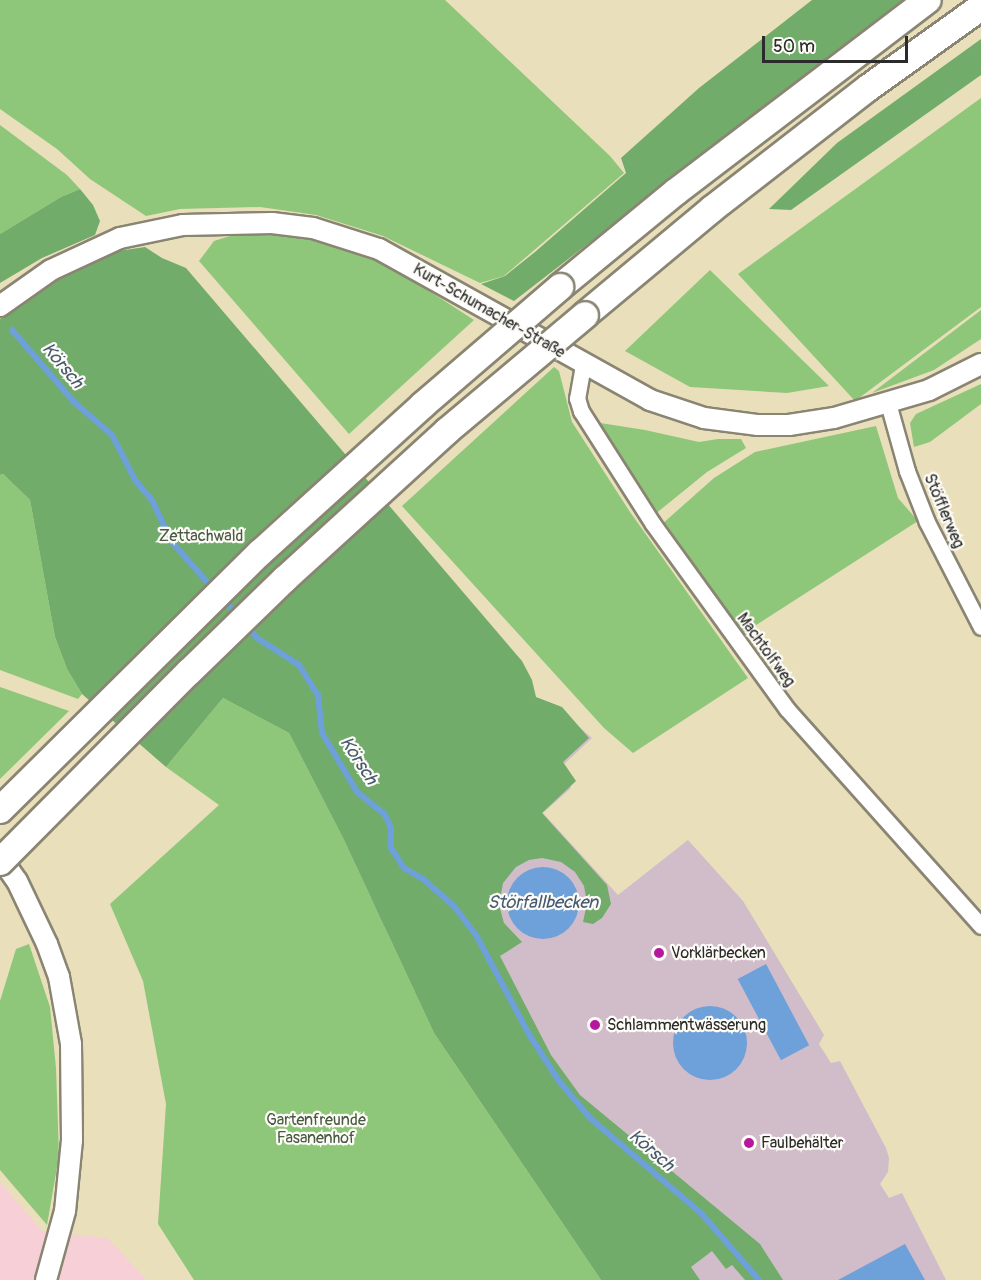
<!DOCTYPE html>
<meta charset="utf-8">
<style>
body{margin:0}
#map{position:relative;width:981px;height:1280px;overflow:hidden;background:#e9dfbb;font-family:Pangolin,sans-serif}
div>[style]{position:absolute}
.built>*{inset:0;background:#f6cfd7}
.industrial>*{inset:0;background:#d1bdc9}
.green>*{inset:0;background:#8ec77a}
.forest>*{inset:0;background:#72ac6a}
.water>*{inset:0;background:#6ea0d9;transform-origin:0 0}
.round{border-radius:50%}
.stream>*{height:6px;margin:-3px;padding:0 3px;transform-origin:3px;border-radius:3px;background:#6ea0d9}
.roads{filter:drop-shadow(2px 0 #8a8573) drop-shadow(-2px 0 #8a8573) drop-shadow(0 2px #8a8573) drop-shadow(0 -2px #8a8573)}
.minor>*{height:15px;margin:-7.5px;padding:0 7.5px;transform-origin:7.5px;border-radius:7.5px;background:#fff}
.tertiary>*{height:20px;margin:-10px;padding:0 10px;transform-origin:10px;border-radius:10px;background:#fff}
.trunk>*{height:26px;margin:-13px;padding:0 13px;transform-origin:13px;border-radius:13px;background:#fff}
.bridges{filter:drop-shadow(2px 0 #8a8573) drop-shadow(-2px 0 #8a8573) drop-shadow(0 2px #8a8573) drop-shadow(0 -2px #8a8573)}
.trunk-bridge>*{height:26px;margin:-13px;padding:0 13px;transform-origin:13px;border-radius:13px;background:#fff}
.dots>*{width:16px;height:16px;translate:-50% -50%;box-sizing:border-box;border:3px solid #fdfcf7;border-radius:50%}
span{translate:-50% -50%;white-space:nowrap;text-align:center;line-height:1.15;-webkit-text-stroke:4.5px #fdfcf7;paint-order:stroke}
.street-label{font-size:16px;color:#2b2b2b}
.park-label{font-size:16px;color:#495a43}
.poi-label{font-size:16px;color:#2b2b2b}
.left{translate:0 -50%;text-align:left}
.water-label{font-size:18px;color:#465a71;font-style:italic}
.scale{position:absolute;left:762px;top:36px;width:146px;height:27px;box-sizing:border-box;border:3px solid #2b2b2b;border-top:0;padding-left:8px;font-size:18px;line-height:21px;white-space:nowrap;color:#2b2b2b;-webkit-text-stroke:4px #fdfcf7;paint-order:stroke}
</style>
<div id="map">
<div class="built">
<div style="clip-path:polygon(0 1182px,42px 1231px,107px 1238px,147px 1280px,0 1280px)"></div>
</div>
<div class="industrial">
<div style="clip-path:polygon(555px 706px,592px 738px,561px 767px,571px 788px,543px 813px,618px 895px,688px 840px,743px 901px,824px 1035px,819px 1044px,831px 1063px,840px 1061px,886px 1148px,889px 1158px,888px 1172px,880px 1184px,889px 1198px,902px 1193px,946px 1280px,618px 1280px,422px 963px,362px 905px,424px 853px)"></div>
</div>
<div class="green">
<div style="clip-path:polygon(0 0,445px 0,610px 156px,624px 173px,504px 276px,480px 283px,383px 236px,316px 215px,260px 207px,180px 209px,146px 216px,90px 179px,57px 149px,0 109px)"></div>
<div style="clip-path:polygon(981px 98px,981px 307px,855px 401px,738px 274px)"></div>
<div style="clip-path:polygon(0 125px,67px 175px,80px 189px,61px 197px,0 234px)"></div>
<div style="clip-path:polygon(258px 227px,312px 236px,375px 256px,474px 320px,349px 434px,199px 261px,214px 241px)"></div>
<div style="clip-path:polygon(710px 270px,829px 386px,787px 393px,690px 387px,625px 351px)"></div>
<div style="clip-path:polygon(981px 310px,981px 339px,934px 370px,872px 393px)"></div>
<div style="clip-path:polygon(554px 367px,559px 371px,572px 422px,630px 512px,748px 678px,633px 753px,604px 728px,402px 506px)"></div>
<div style="clip-path:polygon(981px 384px,981px 404px,930px 442px,914px 447px,910px 423px,916px 414px)"></div>
<div style="clip-path:polygon(594px 422px,645px 430px,699px 442px,718px 439px,741px 439px,746px 448px,707px 472px,654px 515px)"></div>
<div style="clip-path:polygon(876px 426px,898px 498px,918px 521px,742px 634px,661px 525px,714px 478px,755px 452px)"></div>
<div style="clip-path:polygon(3px 474px,30px 500px,55px 637px,67px 669px,82px 694px,78px 699px,0 670px,0 475px)"></div>
<div style="clip-path:polygon(0 687px,69px 711px,0 779px)"></div>
<div style="clip-path:polygon(223px 698px,289px 733px,344px 840px,434px 1033px,601px 1280px,194px 1280px,158px 1224px,166px 1104px,143px 981px,110px 904px,219px 805px,166px 767px)"></div>
<div style="clip-path:polygon(29px 944px,50px 1007px,56px 1068px,59px 1156px,47px 1225px,0 1170px,0 1001px,16px 949px)"></div>
</div>
<div class="forest">
<div style="clip-path:polygon(812px 0,903px 0,514px 301px,481px 284px,505px 276px,535px 252px,626px 173px,621px 158px,699px 88px)"></div>
<div style="clip-path:polygon(981px 39px,981px 75px,791px 210px,769px 209px,837px 143px)"></div>
<div style="clip-path:polygon(80px 189px,93px 205px,100px 221px,95px 235px,42px 258px,0 283px,0 234px,61px 197px)"></div>
<div style="clip-path:polygon(145px 247px,162px 258px,186px 268px,522px 661px,532px 680px,536px 697px,562px 707px,589px 738px,563px 762px,576px 781px,542px 813px,607px 885px,611px 904px,602px 918px,593px 924px,583px 922px,587px 903px,584px 886px,575px 872px,561px 862px,542px 858px,529px 860px,516px 867px,503px 883px,499px 905px,504px 923px,522px 942px,500px 956px,551px 1055px,580px 1095px,760px 1244px,783px 1280px,745px 1280px,732px 1265px,726px 1269px,712px 1251px,691px 1267px,700px 1280px,601px 1280px,434px 1033px,344px 840px,289px 733px,223px 698px,166px 767px,82px 694px,67px 669px,55px 637px,30px 500px,3px 474px,0 475px,0 319px,19px 303px,82px 265px,118px 251px)"></div>
</div>
<div class="water">
<div class="round" style="left:507px;top:867px;width:72px;height:72px"></div>
<div style="left:766px;top:964px;width:92px;height:32px;rotate:62deg"></div>
<div class="round" style="left:673px;top:1006px;width:74px;height:74px"></div>
<div style="clip-path:polygon(905px 1244px,925px 1280px,838px 1280px)"></div>
</div>
<div class="stream">
<div style="left:12px;top:330px;width:94px;rotate:49.3deg"></div>
<div style="left:73px;top:401px;width:52px;rotate:41.1deg"></div>
<div style="left:112px;top:435px;width:51px;rotate:62.9deg"></div>
<div style="left:135px;top:480px;width:26px;rotate:50deg"></div>
<div style="left:152px;top:500px;width:45px;rotate:65.1deg"></div>
<div style="left:171px;top:541px;width:65px;rotate:48.7deg"></div>
<div style="left:223px;top:599px;width:23px;rotate:50deg"></div>
<div style="left:245px;top:624px;width:18px;rotate:49deg"></div>
<div style="left:257px;top:638px;width:50px;rotate:32.7deg"></div>
<div style="left:299px;top:665px;width:36px;rotate:58deg"></div>
<div style="left:318px;top:695px;width:38px;rotate:84deg"></div>
<div style="left:322px;top:733px;width:69px;rotate:59.3deg"></div>
<div style="left:357px;top:792px;width:36px;rotate:39deg"></div>
<div style="left:385px;top:815px;width:14px;rotate:65deg"></div>
<div style="left:391px;top:828px;width:20px;rotate:90deg"></div>
<div style="left:391px;top:848px;width:24px;rotate:57deg"></div>
<div style="left:404px;top:868px;width:22px;rotate:30deg"></div>
<div style="left:423px;top:879px;width:41px;rotate:41.1deg"></div>
<div style="left:454px;top:906px;width:36px;rotate:53deg"></div>
<div style="left:476px;top:935px;width:115px;rotate:61.9deg"></div>
<div style="left:530px;top:1036px;width:54px;rotate:57.2deg"></div>
<div style="left:559px;top:1081px;width:48px;rotate:50deg"></div>
<div style="left:590px;top:1118px;width:146px;rotate:40.6deg"></div>
<div style="left:701px;top:1213px;width:89px;rotate:49.1deg"></div>
</div>
<div class="roads">
<div class="minor">
<div style="left:583px;top:365px;width:34px;rotate:100deg"></div>
<div style="left:577px;top:398px;width:14px;rotate:73deg"></div>
<div style="left:581px;top:411px;width:134px;rotate:57.5deg"></div>
<div style="left:653px;top:524px;width:228px;rotate:54.1deg"></div>
<div style="left:787px;top:709px;width:291px;rotate:48.2deg"></div>
<div style="left:888px;top:403px;width:71px;rotate:74.4deg"></div>
<div style="left:907px;top:471px;width:55px;rotate:68.6deg"></div>
<div style="left:927px;top:522px;width:118px;rotate:62.8deg"></div>
</div>
<div class="tertiary">
<div style="left:0;top:306px;width:62px;rotate:-35.2deg"></div>
<div style="left:51px;top:270px;width:76px;rotate:-24.9deg"></div>
<div style="left:120px;top:238px;width:64px;rotate:-11.7deg"></div>
<div style="left:183px;top:225px;width:89px;rotate:-1.3deg"></div>
<div style="left:272px;top:223px;width:41px;rotate:7deg"></div>
<div style="left:313px;top:228px;width:69px;rotate:17.7deg"></div>
<div style="left:379px;top:249px;width:310px;rotate:29.1deg"></div>
<div style="left:650px;top:400px;width:57px;rotate:18.4deg"></div>
<div style="left:704px;top:418px;width:53px;rotate:7.5deg"></div>
<div style="left:757px;top:425px;width:32px"></div>
<div style="left:789px;top:425px;width:46px;rotate:-8.8deg"></div>
<div style="left:834px;top:418px;width:99px;rotate:-16.4deg"></div>
<div style="left:929px;top:390px;width:58px;rotate:-26.6deg"></div>
<div style="left:0;top:857px;width:29px;rotate:55deg"></div>
<div style="left:17px;top:881px;width:70px;rotate:64.5deg"></div>
<div style="left:47px;top:944px;width:35px;rotate:70deg"></div>
<div style="left:59px;top:977px;width:68px;rotate:79.8deg"></div>
<div style="left:71px;top:1044px;width:96px;rotate:89.4deg"></div>
<div style="left:72px;top:1140px;width:71px;rotate:95.6deg"></div>
<div style="left:65px;top:1211px;width:72px;rotate:105.4deg"></div>
</div>
<div class="trunk">
<div style="left:560px;top:287px;width:151px;rotate:-39.4deg"></div>
<div style="left:677px;top:191px;width:315px;rotate:-37.3deg"></div>
<div style="left:585px;top:315px;width:165px;rotate:-39.8deg"></div>
<div style="left:712px;top:209px;width:197px;rotate:-37.8deg"></div>
<div style="left:868px;top:88px;width:139px;rotate:-35.6deg"></div>
</div>
</div>
<div class="bridges">
<div class="trunk-bridge">
<div style="left:0;top:810px;width:366px;rotate:-44.7deg"></div>
<div style="left:260px;top:553px;width:220px;rotate:-42.2deg"></div>
<div style="left:423px;top:405px;width:181px;rotate:-40.7deg"></div>
<div style="left:0;top:862px;width:268px;rotate:-45.2deg"></div>
<div style="left:189px;top:672px;width:134px;rotate:-44.1deg"></div>
<div style="left:285px;top:579px;width:219px;rotate:-42.4deg"></div>
<div style="left:447px;top:431px;width:180px;rotate:-40deg"></div>
</div>
</div>
<div class="dots">
<div style="left:659px;top:953px;background:#b5179e"></div>
<div style="left:595px;top:1025px;background:#b5179e"></div>
<div style="left:749px;top:1143px;background:#b5179e"></div>
</div>
<div class="street-label">
<span style="left:489px;top:311px;rotate:30deg">Kurt-Schumacher-Straße</span>
<span style="left:944px;top:511px;rotate:67deg">Stöfflerweg</span>
<span style="left:766px;top:650px;rotate:54deg">Machtolfweg</span>
</div>
<div class="park-label">
<span style="left:201px;top:536px">Zettachwald</span>
<span style="left:316px;top:1129px">Gartenfreunde<br>Fasanenhof</span>
</div>
<div class="poi-label">
<span class="left" style="left:671px;top:953px">Vorklärbecken</span>
<span class="left" style="left:607px;top:1025px">Schlammentwässerung</span>
<span class="left" style="left:761px;top:1143px">Faulbehälter</span>
</div>
<div class="water-label">
<span style="left:62px;top:366px;rotate:50deg">Körsch</span>
<span style="left:358px;top:761px;rotate:57deg">Körsch</span>
<span style="left:543px;top:903px">Störfallbecken</span>
<span style="left:651px;top:1151px;rotate:41deg">Körsch</span>
</div>
<div class="scale">50 m</div>
</div>
